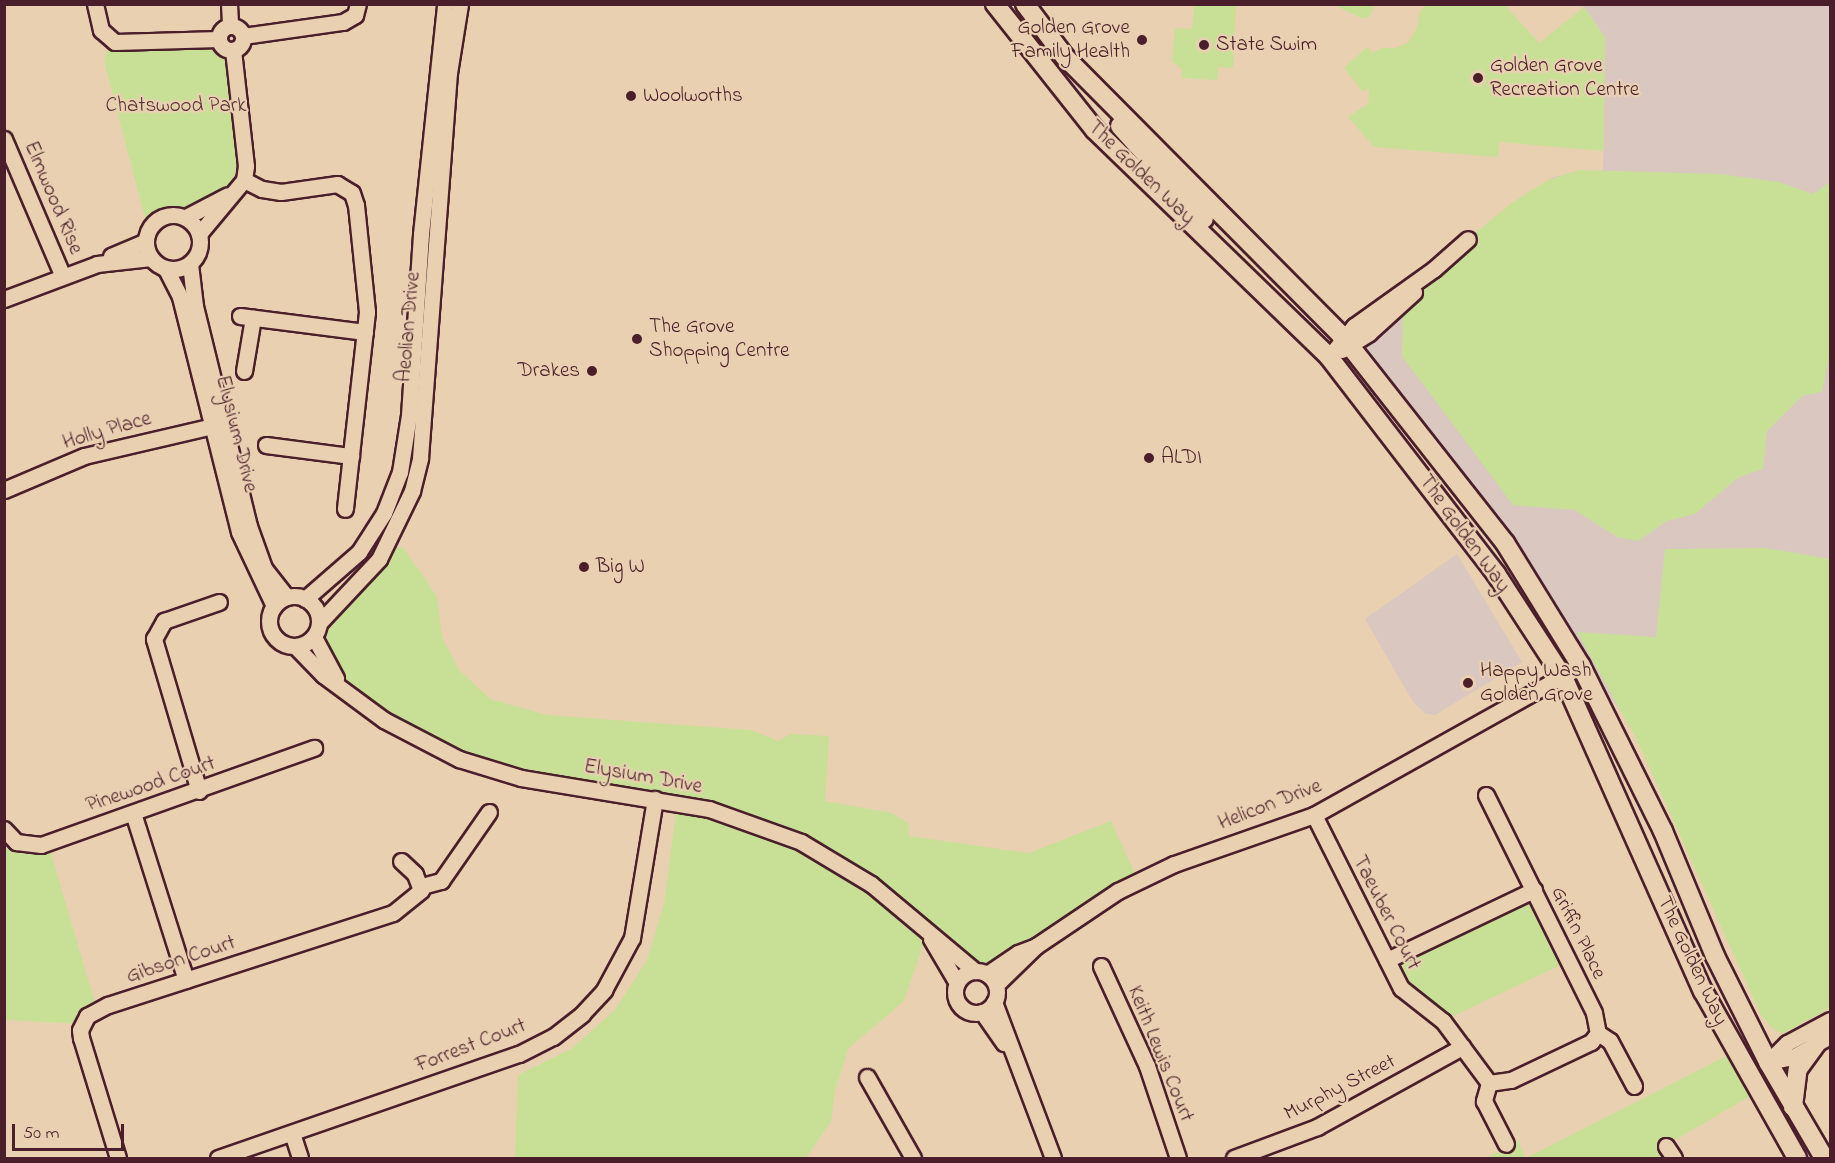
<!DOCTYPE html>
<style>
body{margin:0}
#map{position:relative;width:1835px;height:1163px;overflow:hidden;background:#e9d0b1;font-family:"Indie Flower",sans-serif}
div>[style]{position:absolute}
.built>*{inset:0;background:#d9c7c0}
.green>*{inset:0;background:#c8e096}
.roads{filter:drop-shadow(2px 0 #4a1f2b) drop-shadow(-2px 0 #4a1f2b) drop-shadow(0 2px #4a1f2b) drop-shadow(0 -2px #4a1f2b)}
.minor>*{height:15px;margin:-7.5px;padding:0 7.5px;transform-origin:7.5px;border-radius:7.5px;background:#e9d0b1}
.minor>.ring{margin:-7.5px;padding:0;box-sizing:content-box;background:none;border:15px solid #e9d0b1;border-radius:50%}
.major>*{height:18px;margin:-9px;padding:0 9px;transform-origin:9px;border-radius:9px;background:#e9d0b1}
.highway>*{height:21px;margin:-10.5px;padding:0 10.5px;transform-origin:10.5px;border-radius:10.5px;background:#e9d0b1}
.dots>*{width:16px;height:16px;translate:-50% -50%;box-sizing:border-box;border:3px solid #e9d0b1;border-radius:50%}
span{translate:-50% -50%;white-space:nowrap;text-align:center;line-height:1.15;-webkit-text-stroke:4.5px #e9d0b1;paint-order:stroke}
.poi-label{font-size:21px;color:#4a1f2b}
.right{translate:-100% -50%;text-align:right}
.left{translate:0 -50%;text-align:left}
.park-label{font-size:21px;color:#573236}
.street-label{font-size:21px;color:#4a1f2b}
.frame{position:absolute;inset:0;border:6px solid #4a1f2b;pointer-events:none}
.scale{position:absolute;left:12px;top:1124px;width:112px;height:27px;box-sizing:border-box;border:3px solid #4a1f2b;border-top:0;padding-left:8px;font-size:18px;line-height:21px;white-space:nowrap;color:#4a1f2b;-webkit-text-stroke:4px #e9d0b1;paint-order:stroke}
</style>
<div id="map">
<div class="built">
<div style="clip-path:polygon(1577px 5px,1830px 5px,1830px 730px,1621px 711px,1347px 341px,1468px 239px,1553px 177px,1603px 170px,1605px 37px,1584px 7px)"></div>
<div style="clip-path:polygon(1457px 554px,1522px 662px,1435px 715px,1426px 714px,1413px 702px,1365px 619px)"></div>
</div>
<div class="green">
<div style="clip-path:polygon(1427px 4px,1505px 5px,1539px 43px,1584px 7px,1605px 37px,1604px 151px,1499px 142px,1498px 157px,1374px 147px,1348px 117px,1368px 104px,1369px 88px,1363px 92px,1344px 68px,1367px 47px,1373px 53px,1381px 48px,1395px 48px,1408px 43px,1417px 28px,1420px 11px)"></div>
<div style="clip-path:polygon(1194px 5px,1236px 5px,1233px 68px,1218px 67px,1217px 80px,1182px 78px,1182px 69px,1172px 61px,1175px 28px,1192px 29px)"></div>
<div style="clip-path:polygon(1334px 5px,1375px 5px,1369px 17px,1361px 18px)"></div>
<div style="clip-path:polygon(109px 45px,212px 46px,229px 58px,239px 157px,231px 187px,185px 212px,165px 210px,147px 226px,104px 61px)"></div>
<div style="clip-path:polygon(1579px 170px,1720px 174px,1779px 182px,1813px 194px,1830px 182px,1830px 351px,1822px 392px,1802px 396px,1767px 431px,1763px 469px,1739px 477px,1695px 514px,1667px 521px,1638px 541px,1617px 537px,1575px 510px,1513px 505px,1402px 356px,1403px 304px,1468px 239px,1513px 202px,1546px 181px)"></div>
<div style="clip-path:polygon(386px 546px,403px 548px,420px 571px,437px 597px,442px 637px,459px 670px,490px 699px,547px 715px,750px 730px,779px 741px,790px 734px,829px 736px,825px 801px,892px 813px,909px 824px,909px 836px,1029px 853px,1111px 821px,1138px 881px,987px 974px,927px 933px,904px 1001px,848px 1049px,835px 1091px,831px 1121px,806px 1158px,515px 1158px,518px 1075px,571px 1049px,615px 1010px,647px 960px,664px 904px,677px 804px,467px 762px,341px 685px,310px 640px,319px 623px)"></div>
<div style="clip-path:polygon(1766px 548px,1830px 559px,1830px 1008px,1784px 1033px,1775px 1031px,1761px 1015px,1637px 740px,1577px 632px,1656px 637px,1665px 549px)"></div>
<div style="clip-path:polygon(16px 842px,48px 843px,97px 1010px,81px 1024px,5px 1020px,4px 850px)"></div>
<div style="clip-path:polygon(1534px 890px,1569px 961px,1443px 1021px,1401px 988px,1387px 960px)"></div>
<div style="clip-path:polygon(1734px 1052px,1757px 1092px,1667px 1145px,1673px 1158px,1526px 1158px)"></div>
<div style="clip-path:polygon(1518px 1140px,1525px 1158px,1487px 1158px)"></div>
</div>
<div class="roads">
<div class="minor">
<div style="left:95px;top:4px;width:27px;rotate:77deg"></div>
<div style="left:101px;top:30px;width:18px;rotate:41deg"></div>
<div style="left:115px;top:42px;width:104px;rotate:-1.7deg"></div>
<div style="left:229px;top:4px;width:21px;rotate:87deg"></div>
<div class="ring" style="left:219px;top:26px;width:9px;height:9px"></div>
<div style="left:243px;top:36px;width:101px;rotate:-8deg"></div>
<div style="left:343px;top:22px;width:14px;rotate:-30deg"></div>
<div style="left:355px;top:15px;width:11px;rotate:-75deg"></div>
<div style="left:4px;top:139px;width:147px;rotate:66.8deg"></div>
<div style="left:244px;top:180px;width:20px;rotate:27deg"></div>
<div style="left:262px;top:189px;width:19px;rotate:9deg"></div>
<div style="left:281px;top:192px;width:57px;rotate:-8.1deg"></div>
<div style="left:337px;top:184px;width:17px;rotate:31deg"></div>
<div style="left:352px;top:193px;width:13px;rotate:72deg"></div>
<div style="left:356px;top:205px;width:108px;rotate:84.1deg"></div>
<div style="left:367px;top:312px;width:198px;rotate:96.4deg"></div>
<div class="ring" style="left:146px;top:215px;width:39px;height:39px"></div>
<div style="left:186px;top:217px;width:47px;rotate:-27.6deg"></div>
<div style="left:199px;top:234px;width:70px;rotate:-50.2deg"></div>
<div style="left:244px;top:180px;width:14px;rotate:-82deg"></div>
<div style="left:246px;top:166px;width:117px;rotate:-96.4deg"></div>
<div style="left:111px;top:256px;width:38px;rotate:-23deg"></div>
<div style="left:190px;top:264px;width:42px;rotate:83.2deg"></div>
<div style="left:195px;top:306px;width:227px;rotate:76.2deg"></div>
<div style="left:249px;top:526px;width:45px;rotate:70.3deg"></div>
<div style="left:264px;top:568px;width:37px;rotate:52deg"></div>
<div style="left:166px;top:269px;width:31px;rotate:63deg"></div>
<div style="left:180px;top:297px;width:242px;rotate:75.9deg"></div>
<div style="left:239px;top:532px;width:82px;rotate:64.7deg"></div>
<div style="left:4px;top:299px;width:99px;rotate:-20.6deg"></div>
<div style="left:97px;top:264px;width:54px;rotate:-6.3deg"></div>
<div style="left:240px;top:316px;width:126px;rotate:7.3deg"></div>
<div style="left:1342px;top:350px;width:32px;rotate:-32deg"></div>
<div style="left:1369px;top:333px;width:61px;rotate:-42.3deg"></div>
<div style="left:1329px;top:357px;width:40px;rotate:-51deg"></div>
<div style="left:1354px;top:326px;width:98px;rotate:-35.5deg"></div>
<div style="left:1434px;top:269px;width:45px;rotate:-41.4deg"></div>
<div style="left:244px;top:371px;width:54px;rotate:-80.4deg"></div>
<div style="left:266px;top:445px;width:86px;rotate:7.4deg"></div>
<div style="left:4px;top:490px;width:87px;rotate:-23deg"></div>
<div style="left:84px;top:456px;width:141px;rotate:-13.1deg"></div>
<div class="ring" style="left:269px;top:596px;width:35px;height:35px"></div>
<div style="left:305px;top:599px;width:72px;rotate:-41deg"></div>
<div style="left:359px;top:552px;width:46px;rotate:-57.3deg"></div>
<div style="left:384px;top:513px;width:44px;rotate:-68.7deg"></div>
<div style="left:400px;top:472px;width:58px;rotate:-81deg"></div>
<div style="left:409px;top:415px;width:181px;rotate:-86.2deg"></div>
<div style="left:421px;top:234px;width:231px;rotate:-84deg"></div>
<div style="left:319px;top:623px;width:88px;rotate:-46.8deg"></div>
<div style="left:379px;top:559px;width:76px;rotate:-64.1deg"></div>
<div style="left:412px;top:491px;width:34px;rotate:-76deg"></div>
<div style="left:420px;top:458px;width:386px;rotate:-85.7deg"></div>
<div style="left:449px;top:73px;width:70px;rotate:-80.9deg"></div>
<div style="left:314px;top:637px;width:47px;rotate:61.8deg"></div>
<div style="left:296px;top:647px;width:39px;rotate:46deg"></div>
<div style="left:323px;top:675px;width:76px;rotate:36.4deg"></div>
<div style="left:384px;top:720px;width:85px;rotate:27.5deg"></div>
<div style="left:459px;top:759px;width:65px;rotate:17deg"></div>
<div style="left:521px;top:778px;width:191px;rotate:9.4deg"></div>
<div style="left:709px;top:809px;width:98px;rotate:19.7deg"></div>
<div style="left:801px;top:842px;width:82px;rotate:31deg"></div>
<div style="left:871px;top:884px;width:136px;rotate:39.9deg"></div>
<div style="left:199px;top:791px;width:159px;rotate:-106.5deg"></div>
<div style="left:154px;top:639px;width:21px;rotate:-61deg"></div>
<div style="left:164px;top:621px;width:58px;rotate:-19.1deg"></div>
<div style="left:1486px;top:795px;width:243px;rotate:63.6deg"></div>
<div style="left:1594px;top:1013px;width:20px;rotate:79deg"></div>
<div style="left:133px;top:813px;width:175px;rotate:72.4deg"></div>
<div style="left:1314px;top:815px;width:194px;rotate:63.3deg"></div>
<div style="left:1401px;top:988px;width:53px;rotate:38.2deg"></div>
<div style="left:1443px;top:1021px;width:77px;rotate:53.4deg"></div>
<div style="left:1489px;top:1083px;width:22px;rotate:-8deg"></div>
<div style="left:1511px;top:1080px;width:89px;rotate:-25.4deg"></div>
<div style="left:1591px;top:1042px;width:11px;rotate:-52deg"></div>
<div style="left:4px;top:829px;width:18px;rotate:47deg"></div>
<div style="left:16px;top:842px;width:25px;rotate:7deg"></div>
<div style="left:41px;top:845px;width:290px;rotate:-19.6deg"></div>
<div style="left:422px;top:886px;width:20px;rotate:-15deg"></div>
<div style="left:441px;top:881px;width:84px;rotate:-55.2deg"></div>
<div style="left:931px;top:939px;width:51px;rotate:59.4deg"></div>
<div style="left:1387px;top:960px;width:163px;rotate:-25.5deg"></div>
<div style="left:1101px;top:966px;width:110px;rotate:65.3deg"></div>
<div style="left:1147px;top:1066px;width:97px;rotate:71.4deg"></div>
<div class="ring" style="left:955px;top:971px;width:27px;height:27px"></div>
<div style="left:987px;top:974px;width:37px;rotate:-34deg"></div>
<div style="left:1018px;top:953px;width:19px;rotate:-21deg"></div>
<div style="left:1036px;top:946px;width:99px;rotate:-33.9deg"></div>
<div style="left:1118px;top:891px;width:62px;rotate:-25.7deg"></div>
<div style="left:1174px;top:864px;width:148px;rotate:-19.3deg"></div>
<div style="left:1314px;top:815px;width:306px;rotate:-29.2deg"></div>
<div style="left:996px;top:985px;width:56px;rotate:-44.3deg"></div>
<div style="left:994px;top:1002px;width:167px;rotate:69.3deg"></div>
<div style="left:982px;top:1012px;width:38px;rotate:55deg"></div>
<div style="left:1598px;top:1033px;width:14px;rotate:34deg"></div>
<div style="left:1610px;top:1041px;width:51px;rotate:61.9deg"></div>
<div style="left:1768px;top:1062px;width:27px;rotate:-45deg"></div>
<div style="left:1787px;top:1043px;width:49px;rotate:-28.1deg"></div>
<div style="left:1768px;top:1062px;width:25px;rotate:-11deg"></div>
<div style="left:1793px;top:1057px;width:43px;rotate:-29.6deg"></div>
<div style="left:867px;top:1077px;width:93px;rotate:60.4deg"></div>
<div style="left:1489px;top:1083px;width:19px;rotate:106deg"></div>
<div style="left:1484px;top:1101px;width:48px;rotate:62.9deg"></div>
<div style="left:292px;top:1133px;width:26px;rotate:72deg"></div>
<div style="left:1666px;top:1146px;width:14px;rotate:56deg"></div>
<div style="left:118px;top:1158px;width:126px;rotate:-107.1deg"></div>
<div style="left:81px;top:1038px;width:8px;rotate:-97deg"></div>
<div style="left:80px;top:1030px;width:16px;rotate:-63deg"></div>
<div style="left:87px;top:1016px;width:24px;rotate:-28deg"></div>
<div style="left:108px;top:1005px;width:299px;rotate:-17.9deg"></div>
<div style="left:393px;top:913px;width:36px;rotate:-39deg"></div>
<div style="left:421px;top:890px;width:17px;rotate:-111deg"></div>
<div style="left:415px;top:874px;width:19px;rotate:-137deg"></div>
<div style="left:218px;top:1158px;width:318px;rotate:-19.1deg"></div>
<div style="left:519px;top:1054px;width:38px;rotate:-27deg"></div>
<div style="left:553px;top:1037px;width:37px;rotate:-38deg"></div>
<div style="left:582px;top:1014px;width:33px;rotate:-47deg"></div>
<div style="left:604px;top:990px;width:59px;rotate:-61.7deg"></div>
<div style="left:632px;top:938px;width:141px;rotate:-80.6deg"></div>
<div style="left:1234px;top:1158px;width:89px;rotate:-20.5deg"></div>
<div style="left:1317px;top:1127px;width:166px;rotate:-28.9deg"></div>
</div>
<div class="major">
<div style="left:995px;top:4px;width:161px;rotate:51.6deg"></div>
<div style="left:1095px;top:130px;width:326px;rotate:44.1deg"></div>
<div style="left:1329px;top:357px;width:274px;rotate:52.4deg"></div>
<div style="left:1496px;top:574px;width:123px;rotate:57deg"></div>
<div style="left:1563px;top:677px;width:344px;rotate:66deg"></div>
<div style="left:1703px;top:991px;width:192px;rotate:60.6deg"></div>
<div style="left:1025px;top:4px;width:66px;rotate:53deg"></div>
<div style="left:1065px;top:57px;width:395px;rotate:45.2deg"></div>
<div style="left:1120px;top:126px;width:125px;rotate:47.9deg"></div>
<div style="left:1350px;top:346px;width:251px;rotate:51.8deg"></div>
<div style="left:1505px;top:543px;width:145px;rotate:58.3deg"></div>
<div style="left:1581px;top:666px;width:184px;rotate:63.6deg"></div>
<div style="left:1663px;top:831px;width:135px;rotate:67.4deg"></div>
<div style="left:1715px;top:956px;width:119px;rotate:63.4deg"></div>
<div style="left:1768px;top:1062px;width:111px;rotate:59.7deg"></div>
<div style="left:1793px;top:1107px;width:38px;rotate:-83deg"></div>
<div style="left:1798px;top:1069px;width:31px;rotate:-54deg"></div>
</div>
<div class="highway">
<div style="left:1343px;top:337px;width:11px;rotate:52deg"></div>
</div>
</div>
<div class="dots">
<div style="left:1142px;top:40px;background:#4a1f2b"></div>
<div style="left:1204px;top:45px;background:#4a1f2b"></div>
<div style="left:1478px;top:78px;background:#4a1f2b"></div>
<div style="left:631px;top:96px;background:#4a1f2b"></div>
<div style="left:637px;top:339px;background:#4a1f2b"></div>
<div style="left:592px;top:371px;background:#4a1f2b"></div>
<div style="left:1149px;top:458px;background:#4a1f2b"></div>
<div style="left:584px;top:567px;background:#4a1f2b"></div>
<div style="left:1468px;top:683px;background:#4a1f2b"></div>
</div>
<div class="poi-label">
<span class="right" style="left:1130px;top:40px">Golden Grove<br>Family Health</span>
<span class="left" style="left:1216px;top:45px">State Swim</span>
<span class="left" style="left:1490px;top:78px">Golden Grove<br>Recreation Centre</span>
<span class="left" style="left:643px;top:96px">Woolworths</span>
<span class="left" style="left:649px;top:339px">The Grove<br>Shopping Centre</span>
<span class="right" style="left:580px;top:371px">Drakes</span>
<span class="left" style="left:1161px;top:458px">ALDI</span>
<span class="left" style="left:596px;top:567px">Big W</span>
<span class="left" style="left:1480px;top:683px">Happy Wash<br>Golden Grove</span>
</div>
<div class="park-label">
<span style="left:176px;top:106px">Chatswood Park</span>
</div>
<div class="street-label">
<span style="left:1141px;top:173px;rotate:44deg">The Golden Way</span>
<span style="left:53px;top:198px;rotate:67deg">Elmwood Rise</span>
<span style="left:409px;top:327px;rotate:-85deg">Aeolian Drive</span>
<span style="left:107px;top:431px;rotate:-16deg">Holly Place</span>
<span style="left:236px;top:434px;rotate:76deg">Elysium Drive</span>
<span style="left:1464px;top:534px;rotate:54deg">The Golden Way</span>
<span style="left:643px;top:777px;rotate:10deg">Elysium Drive</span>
<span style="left:151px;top:785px;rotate:-19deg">Pinewood Court</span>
<span style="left:1270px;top:805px;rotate:-21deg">Helicon Drive</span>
<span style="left:1386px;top:913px;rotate:63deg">Taeuber Court</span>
<span style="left:1578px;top:933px;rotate:64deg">Griffin Place</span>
<span style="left:181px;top:960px;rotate:-18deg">Gibson Court</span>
<span style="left:1692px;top:961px;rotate:65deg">The Golden Way</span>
<span style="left:471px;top:1046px;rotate:-21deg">Forrest Court</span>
<span style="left:1160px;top:1054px;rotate:68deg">Keith Lewis Court</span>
<span style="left:1340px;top:1088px;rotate:-27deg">Murphy Street</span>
</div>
<div class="frame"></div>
<div class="scale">50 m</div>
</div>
